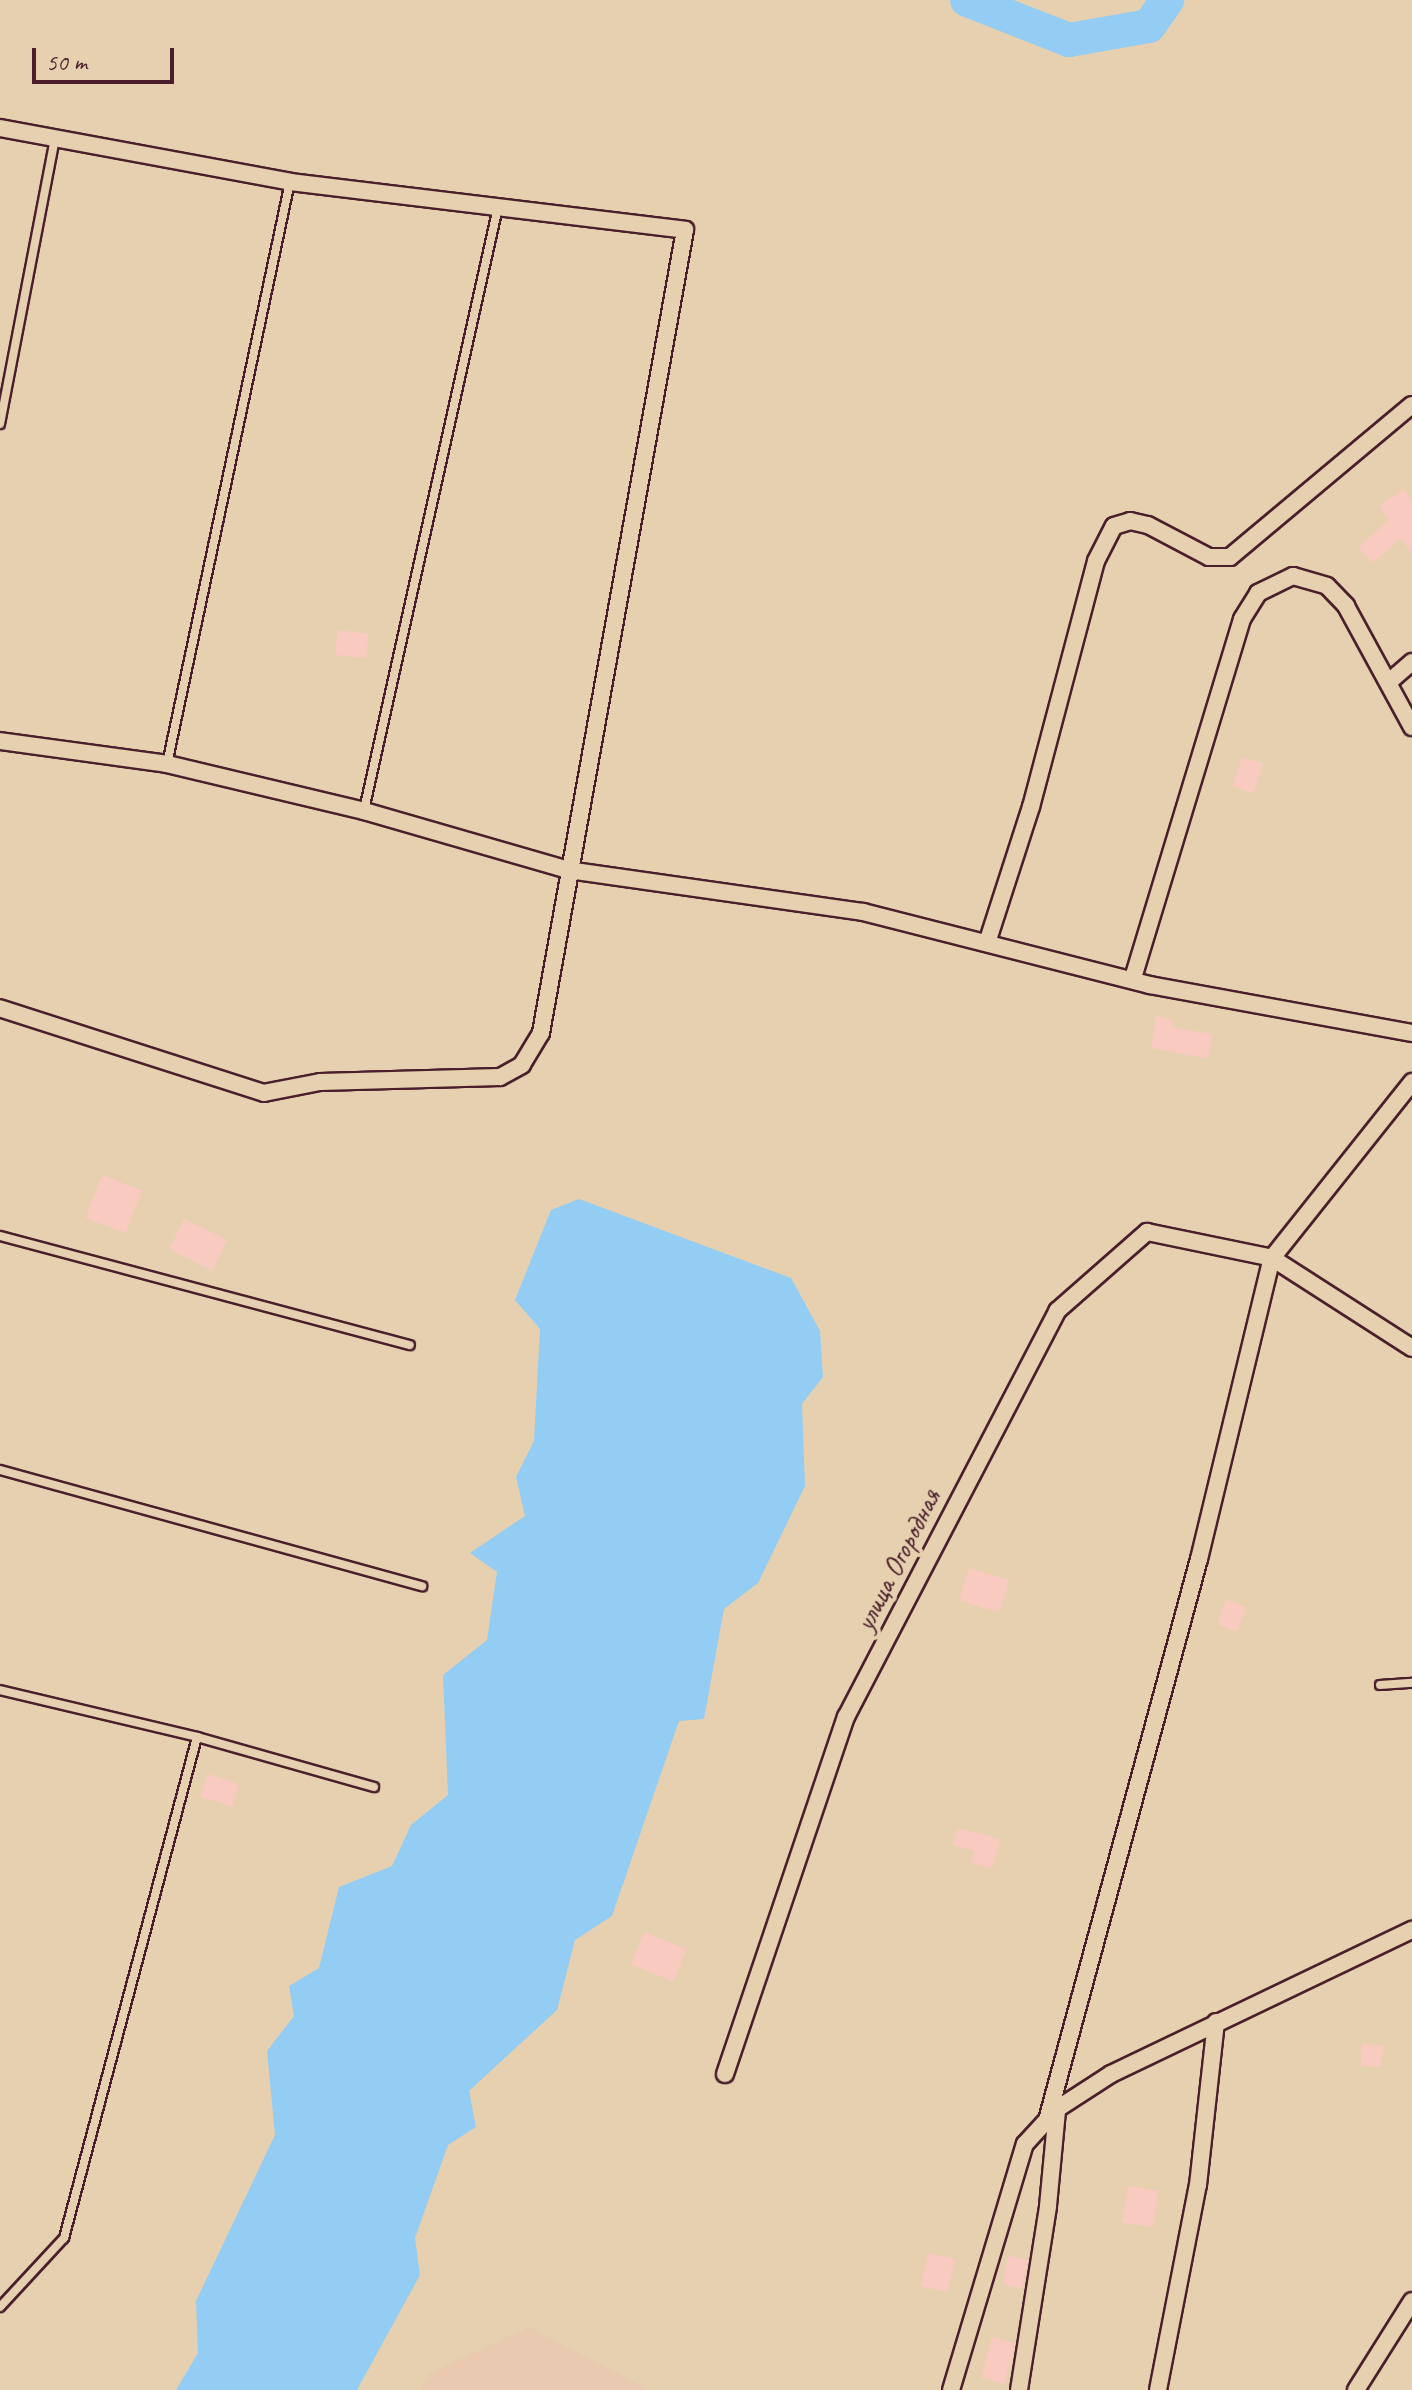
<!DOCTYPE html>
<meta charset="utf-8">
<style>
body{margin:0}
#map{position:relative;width:1412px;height:2390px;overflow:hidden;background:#e6d0af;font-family:Caveat,sans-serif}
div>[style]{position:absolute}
.built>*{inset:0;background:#e9cab1}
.water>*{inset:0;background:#94cdf3}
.river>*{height:34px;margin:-17px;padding:0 17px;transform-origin:17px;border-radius:17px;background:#94cdf3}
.building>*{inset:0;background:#f9cabf;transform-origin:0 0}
.roads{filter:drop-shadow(2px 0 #4a1f2b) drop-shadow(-2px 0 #4a1f2b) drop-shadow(0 2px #4a1f2b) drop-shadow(0 -2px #4a1f2b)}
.lane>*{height:8px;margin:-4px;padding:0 4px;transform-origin:4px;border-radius:4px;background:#e6d0af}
.street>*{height:16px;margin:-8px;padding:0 8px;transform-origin:8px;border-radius:8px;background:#e6d0af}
span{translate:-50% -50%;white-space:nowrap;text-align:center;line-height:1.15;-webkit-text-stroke:8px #e6d0af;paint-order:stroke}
.street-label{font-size:28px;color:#4a1f2b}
.scale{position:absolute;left:32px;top:48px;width:142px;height:36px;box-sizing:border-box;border:4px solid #4a1f2b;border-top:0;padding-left:10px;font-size:24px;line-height:28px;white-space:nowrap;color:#4a1f2b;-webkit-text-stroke:6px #e6d0af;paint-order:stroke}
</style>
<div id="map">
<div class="built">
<div style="clip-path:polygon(529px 2327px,649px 2390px,421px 2390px,430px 2373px)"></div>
</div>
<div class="water">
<div style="clip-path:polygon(579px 1199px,791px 1278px,820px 1331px,823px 1377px,802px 1404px,805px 1486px,758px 1583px,724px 1609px,704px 1719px,679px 1721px,612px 1916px,575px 1940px,557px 2010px,469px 2091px,476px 2127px,448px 2145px,415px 2238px,420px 2275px,357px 2390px,176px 2390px,198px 2353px,196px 2301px,275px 2135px,267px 2051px,294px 2016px,289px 1986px,319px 1968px,339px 1887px,392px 1866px,411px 1825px,448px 1795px,443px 1675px,487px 1640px,497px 1572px,470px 1553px,525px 1516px,516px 1477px,534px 1441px,540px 1329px,515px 1300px,551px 1210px)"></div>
</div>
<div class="river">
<div style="left:967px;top:0;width:110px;rotate:21.4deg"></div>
<div style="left:1069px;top:40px;width:81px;rotate:-9.9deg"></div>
<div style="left:1149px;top:26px;width:32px;rotate:-55deg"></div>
</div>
<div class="building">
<div style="clip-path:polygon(1404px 489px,1412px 500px,1412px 554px,1401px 538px,1373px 563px,1358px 547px,1389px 520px,1379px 506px)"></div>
<div style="left:338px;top:630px;width:31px;height:25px;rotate:7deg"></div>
<div style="left:1242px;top:757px;width:22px;height:31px;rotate:18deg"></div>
<div style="clip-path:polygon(1156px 1016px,1173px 1020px,1172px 1027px,1212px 1034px,1208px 1059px,1151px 1048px)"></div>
<div style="left:102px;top:1175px;width:43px;height:46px;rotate:21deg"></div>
<div style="left:184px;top:1219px;width:48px;height:34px;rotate:26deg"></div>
<div style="left:969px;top:1568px;width:42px;height:34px;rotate:17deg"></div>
<div style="left:1226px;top:1600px;width:21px;height:26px;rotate:19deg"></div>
<div style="left:208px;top:1774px;width:33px;height:24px;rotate:18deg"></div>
<div style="clip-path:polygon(958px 1828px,1000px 1839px,992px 1869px,971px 1863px,974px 1851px,953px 1845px)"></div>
<div style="left:644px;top:1932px;width:46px;height:35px;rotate:22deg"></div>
<div style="left:1362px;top:2044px;width:21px;height:22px;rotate:3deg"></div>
<div style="left:1128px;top:2186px;width:31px;height:37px;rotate:9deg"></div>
<div style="left:928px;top:2253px;width:28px;height:34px;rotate:13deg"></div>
<div style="left:1008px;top:2256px;width:20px;height:29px;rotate:11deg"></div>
<div style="left:992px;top:2337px;width:24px;height:42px;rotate:15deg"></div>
</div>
<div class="roads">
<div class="lane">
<div style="left:0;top:424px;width:291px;rotate:-79.1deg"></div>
<div style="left:167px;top:764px;width:595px;rotate:-78.07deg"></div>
<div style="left:364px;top:810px;width:618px;rotate:-77.47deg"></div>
<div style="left:0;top:1236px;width:424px;rotate:14.9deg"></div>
<div style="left:0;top:1470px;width:438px;rotate:15.4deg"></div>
<div style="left:1380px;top:1685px;width:32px;rotate:-4deg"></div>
<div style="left:0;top:1690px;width:203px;rotate:13.4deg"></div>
<div style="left:197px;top:1737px;width:184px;rotate:15.8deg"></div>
<div style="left:0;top:2307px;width:94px;rotate:-47.2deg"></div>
<div style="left:64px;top:2238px;width:518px;rotate:-75.13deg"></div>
</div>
<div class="street">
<div style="left:0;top:128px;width:295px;rotate:10.5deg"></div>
<div style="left:290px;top:182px;width:398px;rotate:6.9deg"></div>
<div style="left:685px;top:230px;width:816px;rotate:100.17deg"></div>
<div style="left:541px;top:1033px;width:37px;rotate:121deg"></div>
<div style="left:522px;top:1065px;width:25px;rotate:151deg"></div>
<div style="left:500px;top:1077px;width:180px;rotate:178.4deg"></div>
<div style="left:320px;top:1082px;width:57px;rotate:168.9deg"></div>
<div style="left:264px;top:1093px;width:277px;rotate:-162.2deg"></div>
<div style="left:1390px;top:681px;width:29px;rotate:-41deg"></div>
<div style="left:0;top:741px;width:169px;rotate:7.8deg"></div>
<div style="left:167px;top:764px;width:203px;rotate:13.4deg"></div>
<div style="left:364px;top:811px;width:212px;rotate:16.1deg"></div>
<div style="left:568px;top:870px;width:298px;rotate:8.1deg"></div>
<div style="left:863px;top:912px;width:296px;rotate:14.3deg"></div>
<div style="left:1150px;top:985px;width:266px;rotate:10.4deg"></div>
<div style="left:987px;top:943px;width:143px;rotate:-72.1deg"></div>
<div style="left:1031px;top:807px;width:254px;rotate:-75.2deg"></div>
<div style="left:1096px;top:561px;width:39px;rotate:-63deg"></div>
<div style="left:1114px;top:526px;width:17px;rotate:-17deg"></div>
<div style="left:1130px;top:521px;width:18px;rotate:13deg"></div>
<div style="left:1148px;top:525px;width:69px;rotate:27.7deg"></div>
<div style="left:1209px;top:557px;width:21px"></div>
<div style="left:1230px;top:557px;width:237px;rotate:-39.9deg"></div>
<div style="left:1133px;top:978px;width:375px;rotate:-73.1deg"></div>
<div style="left:1242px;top:619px;width:31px;rotate:-58deg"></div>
<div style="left:1258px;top:593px;width:39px;rotate:-26deg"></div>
<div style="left:1293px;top:576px;width:35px;rotate:16deg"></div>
<div style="left:1327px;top:586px;width:28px;rotate:46deg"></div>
<div style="left:1346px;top:606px;width:138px;rotate:61.4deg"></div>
<div style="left:725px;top:2074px;width:377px;rotate:-71.3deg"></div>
<div style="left:846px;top:1717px;width:458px;rotate:-62.5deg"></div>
<div style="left:1057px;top:1311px;width:120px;rotate:-41.3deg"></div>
<div style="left:1147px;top:1232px;width:128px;rotate:11.7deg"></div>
<div style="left:1272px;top:1258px;width:166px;rotate:32.7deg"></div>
<div style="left:1046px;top:2124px;width:585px;rotate:-74.85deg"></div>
<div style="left:1199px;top:1559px;width:310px;rotate:-76.4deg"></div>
<div style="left:1272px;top:1258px;width:225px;rotate:-51.5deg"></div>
<div style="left:951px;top:2390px;width:257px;rotate:-73.3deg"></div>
<div style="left:1025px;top:2144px;width:47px;rotate:-47.6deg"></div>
<div style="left:1057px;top:2109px;width:64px;rotate:-32.9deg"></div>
<div style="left:1111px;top:2074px;width:334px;rotate:-25.6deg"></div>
<div style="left:1019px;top:2390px;width:186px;rotate:-81deg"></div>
<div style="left:1048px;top:2206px;width:95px;rotate:-84.6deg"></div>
<div style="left:1158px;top:2390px;width:209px;rotate:-79deg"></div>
<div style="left:1198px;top:2185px;width:164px;rotate:-83.7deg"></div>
<div style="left:1356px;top:2390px;width:105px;rotate:-57.8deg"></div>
</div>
</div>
<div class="street-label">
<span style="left:898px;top:1560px;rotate:-63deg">улица Огородная</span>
</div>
<div class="scale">50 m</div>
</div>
